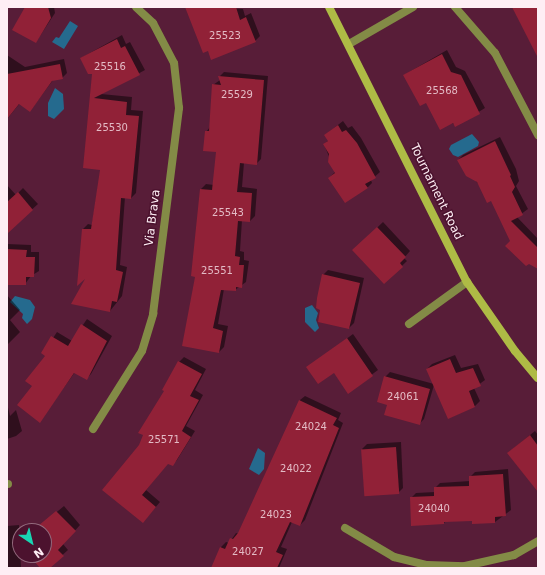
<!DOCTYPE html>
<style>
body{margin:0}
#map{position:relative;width:545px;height:575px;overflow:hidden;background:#581d38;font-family:"DejaVu Sans",sans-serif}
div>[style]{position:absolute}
.water>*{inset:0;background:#256a8e}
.shadow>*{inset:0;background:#0007}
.building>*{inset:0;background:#912137;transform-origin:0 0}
.street>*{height:8px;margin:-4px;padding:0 4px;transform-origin:4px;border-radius:4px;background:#838b46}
.secondary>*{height:8px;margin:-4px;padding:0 4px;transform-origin:4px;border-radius:4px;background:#aebb45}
span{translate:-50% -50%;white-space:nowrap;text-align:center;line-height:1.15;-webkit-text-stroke:3px #4c122e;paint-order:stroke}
.number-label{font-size:10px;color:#e3bbc5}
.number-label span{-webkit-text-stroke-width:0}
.street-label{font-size:12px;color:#feeef4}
.frame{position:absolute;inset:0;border:8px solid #feeef4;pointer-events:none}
.north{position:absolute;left:12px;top:523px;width:40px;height:40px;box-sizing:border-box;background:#4c122e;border:1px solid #936a7d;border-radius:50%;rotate:145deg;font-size:11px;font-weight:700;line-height:16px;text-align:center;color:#feeef4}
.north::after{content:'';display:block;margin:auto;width:14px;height:18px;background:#19d5b2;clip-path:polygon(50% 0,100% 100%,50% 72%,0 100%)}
</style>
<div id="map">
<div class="water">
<div style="clip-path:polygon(70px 21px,78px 26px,64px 49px,52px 42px,56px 37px,59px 38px)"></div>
<div style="clip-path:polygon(55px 88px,63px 94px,64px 109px,54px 119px,48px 116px,48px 103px)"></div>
<div style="clip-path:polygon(472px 134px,479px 142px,478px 146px,458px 157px,453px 155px,449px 149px,451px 145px)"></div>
<div style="clip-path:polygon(15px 296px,30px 300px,35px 307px,32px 319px,27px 324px,22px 318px,23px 314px,10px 302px)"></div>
<div style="clip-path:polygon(312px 305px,318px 313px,316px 320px,319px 328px,315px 332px,305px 322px,305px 308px)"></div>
<div style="clip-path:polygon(258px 448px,265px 453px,264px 469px,259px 475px,249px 469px)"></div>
</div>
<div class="shadow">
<div style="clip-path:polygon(27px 7px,54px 7px,55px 13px,36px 42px)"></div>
<div style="clip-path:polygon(186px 7px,243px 9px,245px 16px,251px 13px,260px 36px,255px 41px)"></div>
<div style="clip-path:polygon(122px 35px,126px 44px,130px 42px,145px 70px,101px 94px,132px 97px,131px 110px,143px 111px,136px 193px,131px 198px,125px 197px,120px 265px,127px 267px,122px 296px,110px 311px,89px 275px,83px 229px,88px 224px,92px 225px,101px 169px,84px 167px,93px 72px,81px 58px)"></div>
<div style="clip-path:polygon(447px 50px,456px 67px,465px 71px,485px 108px,456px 126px,426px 102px,404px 75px)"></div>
<div style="clip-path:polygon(7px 55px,25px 67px,64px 59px,67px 73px,62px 78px,53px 80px,30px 111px,20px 103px,7px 119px)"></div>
<div style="clip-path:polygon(224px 72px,268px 76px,261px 159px,256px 164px,244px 163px,242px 187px,257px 189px,255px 216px,250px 221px,242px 220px,240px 251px,244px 252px,244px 260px,249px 261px,246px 282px,235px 290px,224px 289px,218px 324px,228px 326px,224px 347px,219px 352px,196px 276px,201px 189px,206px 184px,214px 185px,217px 151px,206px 132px,210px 127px,213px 85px,220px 80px,219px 77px)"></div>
<div style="clip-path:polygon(343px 121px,348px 128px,352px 126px,361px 138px,380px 172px,371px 180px,372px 183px,367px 188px,329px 178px,335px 172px,324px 144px,329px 140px,325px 135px)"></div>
<div style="clip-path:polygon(500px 137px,516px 169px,519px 181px,516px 186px,528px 209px,517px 217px,538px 239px,538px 268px,511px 241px,492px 200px,458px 160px,463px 155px)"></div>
<div style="clip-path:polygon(7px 185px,16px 195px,23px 188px,38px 204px,7px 232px)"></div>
<div style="clip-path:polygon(383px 222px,410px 251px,404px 258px,407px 261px,384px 283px,354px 250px)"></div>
<div style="clip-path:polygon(7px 244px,31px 245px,31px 252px,39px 252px,39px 271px,31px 276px,25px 284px,7px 284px)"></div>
<div style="clip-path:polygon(328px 270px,364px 278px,354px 323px,349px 328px,322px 309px,323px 275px)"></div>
<div style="clip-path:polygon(7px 295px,20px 310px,10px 320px,20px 332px,7px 345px)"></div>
<div style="clip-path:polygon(87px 319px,112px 336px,91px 374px,86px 379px,75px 372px,40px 421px,33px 386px,46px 355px,43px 353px,57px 332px,72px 341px)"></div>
<div style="clip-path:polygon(353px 334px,378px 370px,348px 392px,334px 372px,307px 368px)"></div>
<div style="clip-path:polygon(455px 355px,461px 368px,478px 364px,485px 380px,474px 388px,480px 401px,475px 406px,449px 418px,434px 385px,424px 419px,419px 424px,388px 405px,385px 377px,390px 372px,434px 384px,427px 369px,432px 364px)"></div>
<div style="clip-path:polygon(184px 357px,206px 369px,195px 390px,203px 395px,186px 426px,195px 431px,177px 460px,172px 465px,168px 463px,146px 490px,160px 502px,143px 522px,140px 446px,179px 362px)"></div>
<div style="clip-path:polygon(305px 396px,341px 413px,338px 420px,343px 423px,305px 520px,300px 525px,292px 522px,281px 547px,287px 549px,279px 568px,212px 567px,221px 547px,226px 542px,229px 543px,236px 533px,239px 534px,300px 400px)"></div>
<div style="clip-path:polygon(7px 403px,10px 416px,16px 410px,22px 431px,16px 436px,7px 439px)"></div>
<div style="clip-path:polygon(535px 431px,538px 435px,538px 490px,514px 448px)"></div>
<div style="clip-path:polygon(401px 442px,403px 488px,398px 493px,362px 449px,367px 444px)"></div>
<div style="clip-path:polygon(508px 469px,511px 510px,495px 522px,473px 520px,446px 521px,444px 523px,411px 498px,416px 493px,435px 492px,435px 488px,440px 483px,470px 481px,470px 477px,475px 472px)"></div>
<div style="clip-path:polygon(64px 506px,80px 525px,63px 544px,68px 550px,48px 568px,41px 568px,30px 555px,44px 555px,44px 531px,34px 531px)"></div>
<div style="clip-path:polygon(19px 525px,21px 568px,7px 568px,7px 526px)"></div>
</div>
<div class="building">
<div style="clip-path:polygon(25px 7px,48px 7px,51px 18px,36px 43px,12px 30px)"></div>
<div style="clip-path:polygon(185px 7px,236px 7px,240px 20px,246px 17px,256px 42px,211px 60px,208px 51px,203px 53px)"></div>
<div style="clip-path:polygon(512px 7px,538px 7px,538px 58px)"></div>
<div style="clip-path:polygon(117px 39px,121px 48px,125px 46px,140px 75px,94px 98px,127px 102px,126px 115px,139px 116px,131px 199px,121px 198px,116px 270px,123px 272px,117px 302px,112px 301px,110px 312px,71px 304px,85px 279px,77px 286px,82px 229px,91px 229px,100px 170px,83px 168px,92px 74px,88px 74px,80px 58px)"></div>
<div style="clip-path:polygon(442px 54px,451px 72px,461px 75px,480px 114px,455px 127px,453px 123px,440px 130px,426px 103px,420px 106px,403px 75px)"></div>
<div style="clip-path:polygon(60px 64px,63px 79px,52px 81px,30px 112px,19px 104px,7px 119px,7px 74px)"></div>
<div style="clip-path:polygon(218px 76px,264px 80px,257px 165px,240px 163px,237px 192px,252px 193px,250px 222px,238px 221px,235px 256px,240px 257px,239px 265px,244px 265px,242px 288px,236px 287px,236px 291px,221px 290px,213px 328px,223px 331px,219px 353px,182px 346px,195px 277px,191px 276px,200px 189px,212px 190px,216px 152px,203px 151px,205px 131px,209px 131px,212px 84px,221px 85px)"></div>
<div style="clip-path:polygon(338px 125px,342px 132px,346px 130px,357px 143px,376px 178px,365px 184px,368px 188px,345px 203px,328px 178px,335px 173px,328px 162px,329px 154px,323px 144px,328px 141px,324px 135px)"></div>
<div style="clip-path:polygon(495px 141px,511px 175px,510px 176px,515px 187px,512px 192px,523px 215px,511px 221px,538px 248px,538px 269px,529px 264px,526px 266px,505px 246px,510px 241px,491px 201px,487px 203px,477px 182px,466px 176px,457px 160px)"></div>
<div style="clip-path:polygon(18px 192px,33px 210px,7px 234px,7px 202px)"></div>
<div style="clip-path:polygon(377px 227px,406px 257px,400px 263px,403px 267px,384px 284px,352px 250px)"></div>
<div style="clip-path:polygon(7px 249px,27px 250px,26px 257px,35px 257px,34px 277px,26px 277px,26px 285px,7px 285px)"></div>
<div style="clip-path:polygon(322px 274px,360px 283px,349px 329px,318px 322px,320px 310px,316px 308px,317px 298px)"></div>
<div style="clip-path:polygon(81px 324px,107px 341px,87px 380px,74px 373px,40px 423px,17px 405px,32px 386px,25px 381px,45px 356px,41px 353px,51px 336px,68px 346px)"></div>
<div style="clip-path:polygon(347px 338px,373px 376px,348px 394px,334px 373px,318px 384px,306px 367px)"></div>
<div style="clip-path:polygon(450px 359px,456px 373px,473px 368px,481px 386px,469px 391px,475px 407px,448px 419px,426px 369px)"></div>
<div style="clip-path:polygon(178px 361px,202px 374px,190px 396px,199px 400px,182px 431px,191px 437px,173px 466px,168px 464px,142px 495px,156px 507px,143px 523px,102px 490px,139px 445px,143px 435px,138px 433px,164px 391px,162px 390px)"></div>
<div style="clip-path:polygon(384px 376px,430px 389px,420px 425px,384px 415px,387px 405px,377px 402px)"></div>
<div style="clip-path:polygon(299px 400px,337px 418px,333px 425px,339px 428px,300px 526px,290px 522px,276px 552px,283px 555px,277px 568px,211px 568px,220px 547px,225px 549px,230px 538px,233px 539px,238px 533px)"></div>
<div style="clip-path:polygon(530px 435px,538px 446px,538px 492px,507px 453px)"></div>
<div style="left:396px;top:447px;width:47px;height:35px;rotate:86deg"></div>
<div style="clip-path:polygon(503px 474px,506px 516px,495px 517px,495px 523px,472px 524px,472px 521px,444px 522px,444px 524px,411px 526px,410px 497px,434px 496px,434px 487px,469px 486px,469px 476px)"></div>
<div style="clip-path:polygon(56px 511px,76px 531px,58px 550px,64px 556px,50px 568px,40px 568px,29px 555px,44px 555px,44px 531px,32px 531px)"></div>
</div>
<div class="street">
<div style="left:455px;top:7px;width:61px;rotate:49deg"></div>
<div style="left:495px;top:53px;width:93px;rotate:62.3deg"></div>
<div style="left:349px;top:44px;width:74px;rotate:-30deg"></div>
<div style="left:409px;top:324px;width:72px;rotate:-35.9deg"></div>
<div style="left:93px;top:429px;width:92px;rotate:-57.9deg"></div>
<div style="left:142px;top:351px;width:39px;rotate:-73deg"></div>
<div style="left:153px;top:314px;width:208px;rotate:-82.8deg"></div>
<div style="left:179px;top:108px;width:45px;rotate:-96.3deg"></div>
<div style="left:174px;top:63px;width:45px;rotate:-117.7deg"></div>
<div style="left:153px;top:23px;width:23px;rotate:-137deg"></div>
<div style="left:7px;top:484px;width:1px"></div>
<div style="left:345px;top:528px;width:57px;rotate:30.6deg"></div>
<div style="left:394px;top:557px;width:34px;rotate:14deg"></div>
<div style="left:427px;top:565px;width:38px;rotate:2deg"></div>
<div style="left:465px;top:566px;width:50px;rotate:-12.7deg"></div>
<div style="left:514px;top:555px;width:28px;rotate:-30deg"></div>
</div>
<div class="secondary">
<div style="left:329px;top:7px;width:308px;rotate:63.4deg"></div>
<div style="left:467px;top:282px;width:84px;rotate:55.2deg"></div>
<div style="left:515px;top:351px;width:35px;rotate:50deg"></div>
</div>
<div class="number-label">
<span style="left:225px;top:36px">25523</span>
<span style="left:110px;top:67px">25516</span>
<span style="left:442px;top:91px">25568</span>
<span style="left:237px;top:95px">25529</span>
<span style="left:112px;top:128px">25530</span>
<span style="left:228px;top:213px">25543</span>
<span style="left:217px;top:271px">25551</span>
<span style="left:403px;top:397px">24061</span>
<span style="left:311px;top:427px">24024</span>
<span style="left:164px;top:440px">25571</span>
<span style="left:296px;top:469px">24022</span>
<span style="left:434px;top:509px">24040</span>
<span style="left:276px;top:515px">24023</span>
<span style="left:248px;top:552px">24027</span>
</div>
<div class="street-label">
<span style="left:436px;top:192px;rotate:64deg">Tournament Road</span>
<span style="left:153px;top:218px;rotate:-83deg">Via Brava</span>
</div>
<div class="frame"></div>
<div class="north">N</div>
</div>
